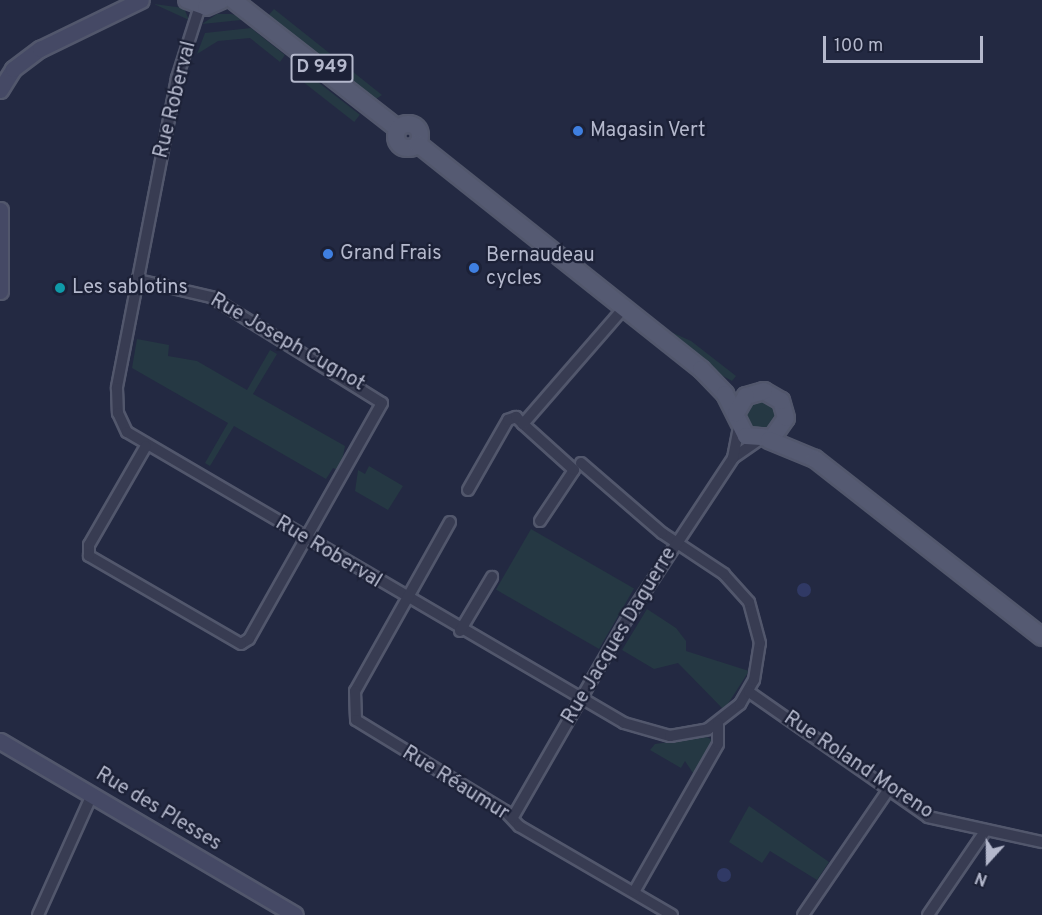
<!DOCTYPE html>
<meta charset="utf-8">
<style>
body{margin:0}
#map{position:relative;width:1042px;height:915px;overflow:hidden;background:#232942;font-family:Overpass,sans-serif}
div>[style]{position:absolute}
.green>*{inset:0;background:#253843;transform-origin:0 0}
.water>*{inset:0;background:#303965}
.round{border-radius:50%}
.roads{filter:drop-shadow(2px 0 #52576c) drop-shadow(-2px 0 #52576c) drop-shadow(0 2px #52576c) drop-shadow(0 -2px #52576c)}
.street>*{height:10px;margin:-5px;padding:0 5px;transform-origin:5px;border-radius:5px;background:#383c52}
.secondary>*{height:15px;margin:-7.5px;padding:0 7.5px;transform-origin:7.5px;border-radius:7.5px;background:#454965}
.primary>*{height:16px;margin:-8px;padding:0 8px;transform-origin:8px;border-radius:8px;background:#555a72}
.primary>.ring{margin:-8px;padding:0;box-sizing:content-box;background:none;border:16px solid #555a72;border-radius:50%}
.dots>*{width:16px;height:16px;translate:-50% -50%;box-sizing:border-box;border:3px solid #1c2137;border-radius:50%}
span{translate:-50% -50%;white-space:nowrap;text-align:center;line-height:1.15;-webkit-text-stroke:4.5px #1c2137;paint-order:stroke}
.shield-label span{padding:2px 4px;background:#1c2137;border:2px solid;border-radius:4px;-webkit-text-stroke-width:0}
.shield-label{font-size:18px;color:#b4b8cc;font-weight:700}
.street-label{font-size:20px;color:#b4b8cc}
.poi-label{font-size:20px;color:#b4b8cc}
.left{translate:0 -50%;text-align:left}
.north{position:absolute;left:958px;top:831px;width:60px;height:60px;-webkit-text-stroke:4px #1c2137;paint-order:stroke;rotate:201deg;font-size:16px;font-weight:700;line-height:24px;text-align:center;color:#b4b8cc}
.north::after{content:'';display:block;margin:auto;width:21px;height:27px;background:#b4b8cc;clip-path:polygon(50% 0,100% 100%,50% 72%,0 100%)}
.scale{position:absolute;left:823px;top:36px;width:160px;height:27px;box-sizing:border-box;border:3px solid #b4b8cc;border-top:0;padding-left:8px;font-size:18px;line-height:21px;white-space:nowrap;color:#b4b8cc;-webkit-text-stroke:4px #1c2137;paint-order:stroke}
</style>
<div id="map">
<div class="green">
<div style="clip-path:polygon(154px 4px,184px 8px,189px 20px)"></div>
<div style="clip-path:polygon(274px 9px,382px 95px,376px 99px,358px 91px,267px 17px)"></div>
<div style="clip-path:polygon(217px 14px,231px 14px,251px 19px,202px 24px)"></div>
<div style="clip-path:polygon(251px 28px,285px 55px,280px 62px,250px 38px,218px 41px,197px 54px,205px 33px)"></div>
<div style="left:296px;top:65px;width:81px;height:9px;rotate:38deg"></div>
<div style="clip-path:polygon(660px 327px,691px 341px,736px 376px,732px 381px,712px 370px)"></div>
<div style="clip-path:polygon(137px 339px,169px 345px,168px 356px,197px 361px,247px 390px,270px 350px,277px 354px,253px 394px,345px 446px,340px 471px,333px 468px,326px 479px,234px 426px,210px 466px,205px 463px,228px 423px,132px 368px)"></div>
<div style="clip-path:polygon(763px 399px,774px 404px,779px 416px,771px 430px,752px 431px,744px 416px,751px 402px)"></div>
<div style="clip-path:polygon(369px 466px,403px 486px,388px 510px,355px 491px,358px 470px,365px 474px)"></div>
<div style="left:531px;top:529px;width:119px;height:70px;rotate:30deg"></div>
<div style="clip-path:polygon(647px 609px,676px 628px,686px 641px,686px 651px,749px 671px,724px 710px,678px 663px,654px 669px,622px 650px)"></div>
<div style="clip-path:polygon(707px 737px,715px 742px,695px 776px,685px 761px,681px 768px,650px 750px,655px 744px)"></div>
<div style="clip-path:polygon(749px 806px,829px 862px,817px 880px,770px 851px,762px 863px,729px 842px)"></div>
</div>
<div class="water">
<div class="round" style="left:797px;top:583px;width:14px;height:14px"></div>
<div class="round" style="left:717px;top:868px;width:14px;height:14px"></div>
</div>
<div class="roads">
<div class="street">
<div style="left:200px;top:6px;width:76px;rotate:107.7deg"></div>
<div style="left:177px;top:78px;width:316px;rotate:101deg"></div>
<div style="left:117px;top:388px;width:25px;rotate:88deg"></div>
<div style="left:118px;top:413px;width:21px;rotate:65deg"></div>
<div style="left:127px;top:432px;width:576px;rotate:30.35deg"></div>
<div style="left:624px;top:723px;width:48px;rotate:15.8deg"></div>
<div style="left:670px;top:736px;width:39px;rotate:-10deg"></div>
<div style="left:708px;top:729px;width:41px;rotate:-38deg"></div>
<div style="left:740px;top:704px;width:28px;rotate:-60deg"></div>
<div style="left:754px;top:680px;width:37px;rotate:-81deg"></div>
<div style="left:760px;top:643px;width:42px;rotate:-105deg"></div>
<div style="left:749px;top:602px;width:38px;rotate:-132deg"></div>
<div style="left:724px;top:574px;width:74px;rotate:-146.5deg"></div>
<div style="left:662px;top:533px;width:107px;rotate:-139.2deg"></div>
<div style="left:138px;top:280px;width:75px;rotate:13.1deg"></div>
<div style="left:211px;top:297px;width:201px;rotate:31.8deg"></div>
<div style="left:382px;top:403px;width:271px;rotate:119.4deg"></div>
<div style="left:249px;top:639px;width:9px;rotate:148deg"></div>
<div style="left:241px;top:644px;width:176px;rotate:-149.9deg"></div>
<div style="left:89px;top:556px;width:11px;rotate:-90deg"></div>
<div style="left:89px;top:545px;width:114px;rotate:-60.1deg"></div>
<div style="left:733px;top:458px;width:29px;rotate:-35deg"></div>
<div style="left:468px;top:490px;width:81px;rotate:-60.3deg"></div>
<div style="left:508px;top:420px;width:9px;rotate:-21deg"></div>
<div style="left:516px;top:417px;width:10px;rotate:45deg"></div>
<div style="left:540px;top:521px;width:61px;rotate:-56.3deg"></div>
<div style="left:574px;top:470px;width:69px;rotate:-138deg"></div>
<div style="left:523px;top:424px;width:154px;rotate:-49deg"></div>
<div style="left:450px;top:522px;width:194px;rotate:119.3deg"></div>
<div style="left:355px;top:691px;width:29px;rotate:88deg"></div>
<div style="left:356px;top:720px;width:175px;rotate:31.4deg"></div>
<div style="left:505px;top:811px;width:21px;rotate:47deg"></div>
<div style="left:519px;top:826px;width:177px;rotate:30.2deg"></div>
<div style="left:460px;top:631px;width:63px;rotate:-59.3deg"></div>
<div style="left:749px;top:692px;width:218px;rotate:34.9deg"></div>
<div style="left:928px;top:817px;width:117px;rotate:12.4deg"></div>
<div style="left:513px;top:817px;width:228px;rotate:-60.1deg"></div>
<div style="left:627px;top:619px;width:193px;rotate:-56.6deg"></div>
<div style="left:733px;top:458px;width:32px;rotate:-79deg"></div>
<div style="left:634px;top:892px;width:170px;rotate:-60.4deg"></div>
<div style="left:718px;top:744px;width:21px;rotate:-90deg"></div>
<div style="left:38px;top:915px;width:132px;rotate:-65.8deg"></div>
<div style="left:803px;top:915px;width:153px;rotate:-55.7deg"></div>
<div style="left:928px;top:915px;width:103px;rotate:-55.7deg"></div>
</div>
<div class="secondary">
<div style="left:0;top:90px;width:25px;rotate:-58deg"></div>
<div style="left:13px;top:69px;width:34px;rotate:-37deg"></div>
<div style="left:40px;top:49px;width:112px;rotate:-25.9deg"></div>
<div style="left:0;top:210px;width:81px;rotate:90deg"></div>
<div style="left:0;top:741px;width:342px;rotate:30.5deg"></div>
</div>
<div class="primary">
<div style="left:187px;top:0;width:20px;rotate:20deg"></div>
<div style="left:206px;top:7px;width:17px;rotate:-24deg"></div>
<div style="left:233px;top:0;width:209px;rotate:38deg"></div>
<div class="ring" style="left:396px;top:124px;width:8px;height:8px"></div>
<div style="left:418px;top:144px;width:362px;rotate:38.5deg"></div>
<div style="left:701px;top:369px;width:35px;rotate:46deg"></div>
<div style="left:725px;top:394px;width:47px;rotate:63.4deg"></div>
<div style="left:746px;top:436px;width:26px;rotate:4deg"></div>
<div style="left:772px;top:438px;width:24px;rotate:-55deg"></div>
<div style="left:786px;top:418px;width:18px;rotate:-106deg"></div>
<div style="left:781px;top:401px;width:20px;rotate:-150deg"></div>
<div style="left:764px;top:391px;width:19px;rotate:164deg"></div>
<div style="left:746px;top:396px;width:20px;rotate:120deg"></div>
<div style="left:769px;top:440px;width:50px;rotate:22.4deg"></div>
<div style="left:815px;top:459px;width:288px;rotate:38.1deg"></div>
</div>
</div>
<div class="dots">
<div style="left:578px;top:131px;background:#3f7fe0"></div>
<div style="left:328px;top:254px;background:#3f7fe0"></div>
<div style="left:474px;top:268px;background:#3f7fe0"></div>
<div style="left:60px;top:288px;background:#0f9aa8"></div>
</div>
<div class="shield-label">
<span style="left:322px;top:68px">D 949</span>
</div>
<div class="street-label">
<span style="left:176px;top:100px;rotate:-76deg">Rue Roberval</span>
<span style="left:287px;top:343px;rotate:30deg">Rue Joseph Cugnot</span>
<span style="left:328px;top:553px;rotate:31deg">Rue Roberval</span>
<span style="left:620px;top:636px;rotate:-59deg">Rue Jacques Daguerre</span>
<span style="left:858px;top:766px;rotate:34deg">Rue Roland Moreno</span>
<span style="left:455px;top:784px;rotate:32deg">Rue Réaumur</span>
<span style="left:158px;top:810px;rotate:31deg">Rue des Plesses</span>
</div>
<div class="poi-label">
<span class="left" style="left:590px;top:131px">Magasin Vert</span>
<span class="left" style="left:340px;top:254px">Grand Frais</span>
<span class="left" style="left:486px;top:268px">Bernaudeau<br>cycles</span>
<span class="left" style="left:72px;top:288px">Les sablotins</span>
</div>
<div class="north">N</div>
<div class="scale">100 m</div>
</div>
